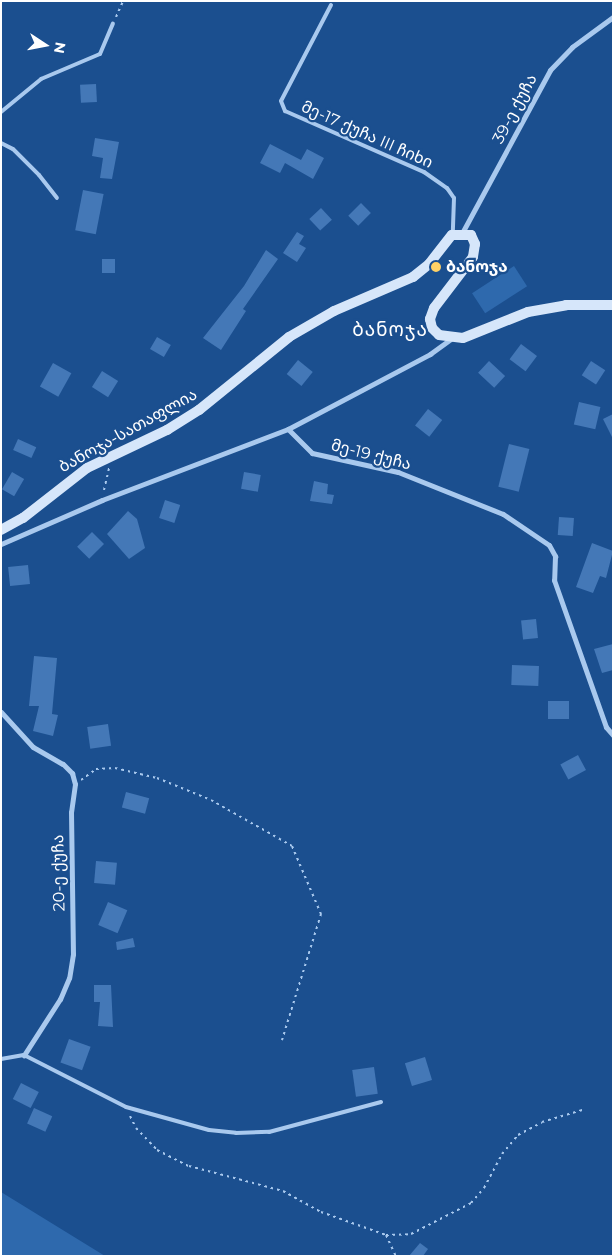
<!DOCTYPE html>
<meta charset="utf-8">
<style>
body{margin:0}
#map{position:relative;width:614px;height:1257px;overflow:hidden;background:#1b4f8f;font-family:Montserrat,"Noto Sans Georgian",sans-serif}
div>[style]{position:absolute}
.green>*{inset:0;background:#2e69ad;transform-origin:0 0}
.building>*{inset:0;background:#4478b7;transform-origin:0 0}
.path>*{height:2px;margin-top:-1px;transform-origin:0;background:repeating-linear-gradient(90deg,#a9c9ee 0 2.5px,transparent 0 6.5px)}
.lane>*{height:4px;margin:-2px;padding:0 2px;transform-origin:2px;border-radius:2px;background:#a9c9ee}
.street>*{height:5px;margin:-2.5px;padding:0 2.5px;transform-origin:2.5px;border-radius:2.5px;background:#a9c9ee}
.secondary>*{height:10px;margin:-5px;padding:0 5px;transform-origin:5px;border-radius:5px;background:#d6e6fa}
.dots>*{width:14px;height:14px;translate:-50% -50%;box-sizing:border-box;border:2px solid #1b4f8f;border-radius:50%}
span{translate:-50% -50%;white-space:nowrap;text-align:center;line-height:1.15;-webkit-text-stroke:4.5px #1b4f8f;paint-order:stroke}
.street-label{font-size:16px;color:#fff}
.poi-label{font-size:16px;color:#fff;font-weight:700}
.left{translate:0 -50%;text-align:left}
.quarter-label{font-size:19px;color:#fff;letter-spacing:1px}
.frame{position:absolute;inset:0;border:2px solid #fff;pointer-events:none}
.north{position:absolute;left:20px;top:20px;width:50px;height:50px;-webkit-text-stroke:4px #1b4f8f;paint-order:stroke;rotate:101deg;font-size:14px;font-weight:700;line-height:20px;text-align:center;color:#fff}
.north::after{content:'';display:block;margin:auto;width:18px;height:22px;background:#fff;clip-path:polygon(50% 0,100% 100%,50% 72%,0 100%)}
</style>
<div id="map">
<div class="green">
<div style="left:514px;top:266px;width:24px;height:50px;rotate:57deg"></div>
<div style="clip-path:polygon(1px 1192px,105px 1256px,1px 1256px)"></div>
</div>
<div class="building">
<div style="left:96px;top:84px;width:18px;height:16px;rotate:87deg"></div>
<div style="clip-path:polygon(95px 138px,119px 142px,112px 179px,100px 178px,103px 158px,92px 156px)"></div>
<div style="clip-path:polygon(270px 144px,301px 160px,307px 149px,324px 158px,313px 179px,285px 163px,280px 173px,260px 163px)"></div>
<div style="left:83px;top:190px;width:21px;height:41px;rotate:11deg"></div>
<div style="left:361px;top:203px;width:14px;height:18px;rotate:45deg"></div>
<div style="left:321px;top:208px;width:16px;height:16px;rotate:47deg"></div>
<div style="clip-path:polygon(297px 232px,304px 236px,299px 244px,306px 248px,297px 262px,283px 253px)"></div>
<div style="clip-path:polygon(266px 250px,278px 259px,243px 309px,246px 311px,221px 350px,203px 338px,244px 286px)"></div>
<div style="left:102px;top:259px;width:13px;height:14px"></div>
<div style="left:157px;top:337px;width:16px;height:14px;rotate:30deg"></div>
<div style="left:521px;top:344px;width:20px;height:19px;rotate:37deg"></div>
<div style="left:298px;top:360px;width:19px;height:18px;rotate:39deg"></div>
<div style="left:489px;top:361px;width:22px;height:16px;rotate:43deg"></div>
<div style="left:591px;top:361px;width:17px;height:17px;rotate:33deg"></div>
<div style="left:53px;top:363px;width:21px;height:27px;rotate:29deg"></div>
<div style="left:102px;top:371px;width:19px;height:19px;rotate:32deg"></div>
<div style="left:579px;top:402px;width:22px;height:23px;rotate:13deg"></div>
<div style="left:428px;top:409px;width:18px;height:21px;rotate:38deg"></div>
<div style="clip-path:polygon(613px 414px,613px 439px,603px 419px)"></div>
<div style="left:18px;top:439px;width:20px;height:12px;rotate:24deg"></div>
<div style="left:509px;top:444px;width:21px;height:44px;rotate:14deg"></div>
<div style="left:12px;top:472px;width:14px;height:20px;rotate:30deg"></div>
<div style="left:244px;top:472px;width:17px;height:17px;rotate:10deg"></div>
<div style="clip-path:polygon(314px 481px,328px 484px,327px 494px,334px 495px,332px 504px,310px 501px)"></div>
<div style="left:165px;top:500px;width:16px;height:19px;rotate:18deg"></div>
<div style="clip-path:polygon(128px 511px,137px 519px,145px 548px,129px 559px,107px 534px)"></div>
<div style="left:559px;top:517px;width:15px;height:18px;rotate:4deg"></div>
<div style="left:92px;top:532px;width:17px;height:21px;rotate:45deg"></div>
<div style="clip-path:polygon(592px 543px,613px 551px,606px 578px,600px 576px,593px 593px,576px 587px)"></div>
<div style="left:28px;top:565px;width:19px;height:20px;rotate:84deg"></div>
<div style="left:536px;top:619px;width:19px;height:15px;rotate:84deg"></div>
<div style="clip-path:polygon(613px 644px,613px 670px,602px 673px,594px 649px)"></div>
<div style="clip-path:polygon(34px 656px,57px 658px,52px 714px,58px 715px,53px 736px,33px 731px,39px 706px,29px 706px)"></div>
<div style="left:512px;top:665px;width:27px;height:20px;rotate:2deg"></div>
<div style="left:548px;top:701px;width:21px;height:18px"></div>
<div style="left:108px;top:724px;width:22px;height:21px;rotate:82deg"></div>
<div style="left:578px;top:755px;width:17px;height:20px;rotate:62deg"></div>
<div style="left:126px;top:792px;width:24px;height:16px;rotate:15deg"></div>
<div style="left:96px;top:861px;width:21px;height:22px;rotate:5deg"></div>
<div style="left:108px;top:902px;width:21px;height:25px;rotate:23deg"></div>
<div style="clip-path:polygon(133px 938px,135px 947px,117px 950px,116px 942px)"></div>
<div style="clip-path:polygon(94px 985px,111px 985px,113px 1027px,98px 1026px,100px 1002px,94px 1002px)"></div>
<div style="left:69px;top:1039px;width:23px;height:25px;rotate:20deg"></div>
<div style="left:425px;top:1057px;width:24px;height:21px;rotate:73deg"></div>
<div style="left:374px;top:1067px;width:27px;height:22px;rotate:82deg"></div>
<div style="left:21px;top:1083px;width:20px;height:18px;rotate:27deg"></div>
<div style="left:34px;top:1108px;width:20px;height:17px;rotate:24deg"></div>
<div style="clip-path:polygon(420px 1243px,428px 1249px,423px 1256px,409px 1256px)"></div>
</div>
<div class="path">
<div style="left:116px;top:17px;width:17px;rotate:-66deg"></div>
<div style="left:104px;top:490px;width:23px;rotate:-77deg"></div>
<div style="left:81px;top:780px;width:19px;rotate:-36deg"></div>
<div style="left:96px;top:769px;width:19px;rotate:-3deg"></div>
<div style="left:115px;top:768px;width:43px;rotate:13.4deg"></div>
<div style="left:157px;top:778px;width:58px;rotate:22.2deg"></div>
<div style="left:211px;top:800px;width:93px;rotate:29.6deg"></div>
<div style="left:292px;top:846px;width:74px;rotate:66.9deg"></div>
<div style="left:321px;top:914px;width:132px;rotate:107.2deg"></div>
<div style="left:130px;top:1116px;width:13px;rotate:63deg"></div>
<div style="left:136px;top:1128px;width:30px;rotate:46deg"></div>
<div style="left:157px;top:1150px;width:36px;rotate:27deg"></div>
<div style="left:189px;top:1166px;width:97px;rotate:14.9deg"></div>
<div style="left:283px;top:1191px;width:43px;rotate:28.9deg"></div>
<div style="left:321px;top:1212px;width:69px;rotate:19.5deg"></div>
<div style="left:386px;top:1235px;width:25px;rotate:-2deg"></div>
<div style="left:411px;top:1234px;width:68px;rotate:-27.3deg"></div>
<div style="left:471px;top:1203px;width:20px;rotate:-49deg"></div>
<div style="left:484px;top:1188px;width:38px;rotate:-62deg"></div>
<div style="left:502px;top:1154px;width:25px;rotate:-50deg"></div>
<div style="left:518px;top:1135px;width:27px;rotate:-28deg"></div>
<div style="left:542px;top:1122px;width:42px;rotate:-16.7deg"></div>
<div style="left:386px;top:1235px;width:23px;rotate:65deg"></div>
</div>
<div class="lane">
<div style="left:331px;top:5px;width:108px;rotate:117.5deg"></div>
<div style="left:281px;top:101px;width:11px;rotate:68deg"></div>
<div style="left:285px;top:111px;width:152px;rotate:23.7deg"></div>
<div style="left:424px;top:172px;width:28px;rotate:35deg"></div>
<div style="left:447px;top:188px;width:12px;rotate:55deg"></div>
<div style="left:454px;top:198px;width:36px;rotate:92deg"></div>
<div style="left:1px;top:112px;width:52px;rotate:-39.5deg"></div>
<div style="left:41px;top:79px;width:64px;rotate:-23deg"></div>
<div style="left:100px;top:54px;width:33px;rotate:-67deg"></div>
<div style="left:1px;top:143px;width:13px;rotate:27deg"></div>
<div style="left:13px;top:149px;width:37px;rotate:45deg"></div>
<div style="left:39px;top:175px;width:29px;rotate:52deg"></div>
<div style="left:1px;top:1059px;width:23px;rotate:-10deg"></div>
<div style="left:24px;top:1055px;width:114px;rotate:27deg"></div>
<div style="left:126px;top:1107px;width:86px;rotate:15.5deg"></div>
<div style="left:209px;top:1130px;width:27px;rotate:6deg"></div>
<div style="left:236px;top:1133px;width:33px;rotate:-2deg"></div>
<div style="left:269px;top:1132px;width:116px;rotate:-15deg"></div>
</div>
<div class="street">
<div style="left:462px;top:233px;width:185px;rotate:-61.6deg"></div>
<div style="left:550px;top:70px;width:32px;rotate:-46deg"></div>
<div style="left:572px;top:47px;width:51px;rotate:-36.2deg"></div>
<div style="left:288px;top:429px;width:161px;rotate:-27.8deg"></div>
<div style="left:430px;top:354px;width:26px;rotate:-36deg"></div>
<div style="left:1px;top:544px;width:110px;rotate:-23.5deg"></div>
<div style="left:102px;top:500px;width:199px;rotate:-20.9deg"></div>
<div style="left:288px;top:429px;width:34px;rotate:45deg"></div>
<div style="left:312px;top:453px;width:88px;rotate:12.5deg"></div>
<div style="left:398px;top:472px;width:113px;rotate:21.8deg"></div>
<div style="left:503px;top:514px;width:55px;rotate:34deg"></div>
<div style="left:549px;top:545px;width:13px;rotate:61deg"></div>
<div style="left:555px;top:556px;width:24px;rotate:92deg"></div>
<div style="left:554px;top:580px;width:156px;rotate:70.5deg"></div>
<div style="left:606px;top:727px;width:11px;rotate:49deg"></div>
<div style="left:1px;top:712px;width:47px;rotate:47.6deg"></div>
<div style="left:33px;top:747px;width:34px;rotate:30deg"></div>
<div style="left:63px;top:764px;width:13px;rotate:45deg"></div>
<div style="left:72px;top:773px;width:11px;rotate:75deg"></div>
<div style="left:75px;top:784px;width:28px;rotate:98deg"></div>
<div style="left:71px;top:812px;width:142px;rotate:89.2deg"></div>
<div style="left:73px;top:954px;width:24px;rotate:99deg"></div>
<div style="left:69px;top:978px;width:23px;rotate:113deg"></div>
<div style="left:60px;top:999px;width:67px;rotate:122.7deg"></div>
</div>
<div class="secondary">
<div style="left:1px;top:530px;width:25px;rotate:-29deg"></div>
<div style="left:23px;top:518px;width:81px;rotate:-38deg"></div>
<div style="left:87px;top:468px;width:89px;rotate:-25.4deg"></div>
<div style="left:167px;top:430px;width:38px;rotate:-32deg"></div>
<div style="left:199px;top:410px;width:116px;rotate:-39deg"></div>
<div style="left:289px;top:337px;width:52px;rotate:-30deg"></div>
<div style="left:334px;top:311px;width:86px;rotate:-23.3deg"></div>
<div style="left:413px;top:277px;width:21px;rotate:-39deg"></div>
<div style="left:429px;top:264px;width:37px;rotate:-52deg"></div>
<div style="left:452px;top:235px;width:19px"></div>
<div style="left:471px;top:235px;width:10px;rotate:66deg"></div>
<div style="left:475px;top:244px;width:13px;rotate:99deg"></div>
<div style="left:473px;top:257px;width:64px;rotate:127.4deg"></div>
<div style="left:434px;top:308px;width:12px;rotate:110deg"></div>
<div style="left:430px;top:319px;width:9px;rotate:77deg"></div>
<div style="left:432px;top:328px;width:10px;rotate:45deg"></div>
<div style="left:439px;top:335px;width:24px;rotate:7deg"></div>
<div style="left:463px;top:338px;width:70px;rotate:-21.8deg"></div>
<div style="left:528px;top:312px;width:39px;rotate:-10deg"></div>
<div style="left:566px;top:305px;width:47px"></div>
</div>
<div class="dots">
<div style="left:436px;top:267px;background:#ffd166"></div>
</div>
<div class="street-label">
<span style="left:515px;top:109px;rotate:-62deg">39-ე ქუჩა</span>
<span style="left:367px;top:135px;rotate:24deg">მე-17 ქუჩა III ჩიხი</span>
<span style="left:128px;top:431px;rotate:-29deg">ბანოჯა-სათაფლია</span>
<span style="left:371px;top:455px;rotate:14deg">მე-19 ქუჩა</span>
<span style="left:59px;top:873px;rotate:-91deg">20-ე ქუჩა</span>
</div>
<div class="poi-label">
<span class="left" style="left:446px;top:267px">ბანოჯა</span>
</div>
<div class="quarter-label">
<span style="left:390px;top:330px">ბანოჯა</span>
</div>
<div class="frame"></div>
<div class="north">N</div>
</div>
